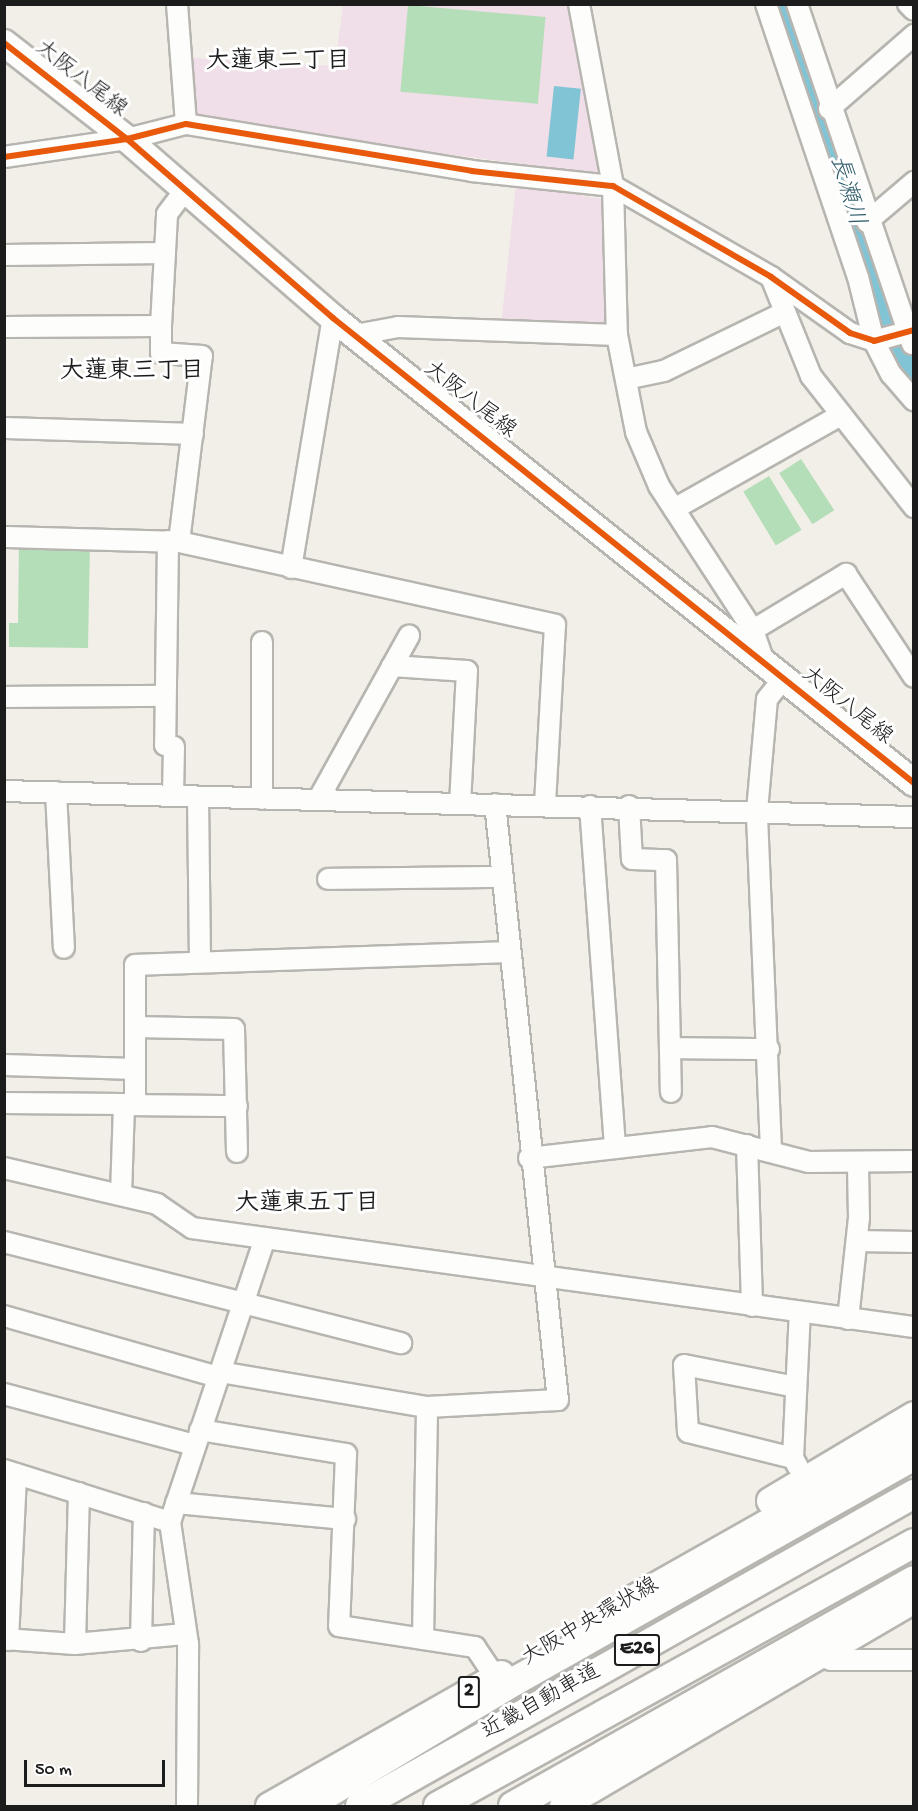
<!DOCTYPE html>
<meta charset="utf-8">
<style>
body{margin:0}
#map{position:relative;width:918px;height:1811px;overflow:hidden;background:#f2efe8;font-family:"Gochi Hand","Klee One",sans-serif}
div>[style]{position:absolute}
.built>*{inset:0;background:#f0dee8}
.green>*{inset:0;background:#b4deb7;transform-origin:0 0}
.water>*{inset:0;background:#81c4d6;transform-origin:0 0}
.river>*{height:33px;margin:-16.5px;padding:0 16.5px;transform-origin:16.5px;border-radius:16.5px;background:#81c4d6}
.roads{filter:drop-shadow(2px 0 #b7b5b0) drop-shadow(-2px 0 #b7b5b0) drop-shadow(0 2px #b7b5b0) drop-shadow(0 -2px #b7b5b0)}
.minor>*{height:20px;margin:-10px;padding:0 10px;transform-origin:10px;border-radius:10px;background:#fdfdfc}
.major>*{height:26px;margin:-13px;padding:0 13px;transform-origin:13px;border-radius:13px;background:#fdfdfc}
.highway>*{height:28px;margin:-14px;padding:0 14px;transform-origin:14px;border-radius:14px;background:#fdfdfc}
.cycleway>*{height:6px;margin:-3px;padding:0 3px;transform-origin:3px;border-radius:3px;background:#e8590c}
span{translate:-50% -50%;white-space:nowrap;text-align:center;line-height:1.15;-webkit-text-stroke:6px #fff;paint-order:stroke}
.shield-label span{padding:2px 4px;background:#fff;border:2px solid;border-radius:4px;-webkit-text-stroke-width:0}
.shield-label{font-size:21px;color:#1c1c1c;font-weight:700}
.street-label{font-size:22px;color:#1c1c1c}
.neighbourhood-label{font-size:24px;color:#1c1c1c;font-weight:700}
.water-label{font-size:24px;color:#335f6d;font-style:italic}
.frame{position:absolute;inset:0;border:6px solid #1c1c1c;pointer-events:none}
.scale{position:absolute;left:24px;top:1760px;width:141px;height:27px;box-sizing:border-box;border:3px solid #1c1c1c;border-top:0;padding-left:8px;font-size:18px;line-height:21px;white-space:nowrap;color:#1c1c1c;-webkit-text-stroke:4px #fff;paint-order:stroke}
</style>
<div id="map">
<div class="built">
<div style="clip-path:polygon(343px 5px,573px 5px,601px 174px,193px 121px,192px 58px,335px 66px)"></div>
<div style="clip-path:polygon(516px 184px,607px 200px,611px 327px,501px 326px)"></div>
</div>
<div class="green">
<div style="left:408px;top:5px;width:138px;height:87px;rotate:5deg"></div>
<div style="left:801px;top:459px;width:61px;height:26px;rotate:57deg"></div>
<div style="left:769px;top:476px;width:63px;height:30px;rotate:59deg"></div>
<div style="clip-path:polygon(19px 542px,90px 543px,88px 648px,9px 647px,9px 623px,18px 623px)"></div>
</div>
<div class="water">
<div style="left:554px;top:86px;width:27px;height:71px;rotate:6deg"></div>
</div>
<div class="river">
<div style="left:783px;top:4px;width:149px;rotate:70.3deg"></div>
<div style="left:833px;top:144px;width:195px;rotate:73.9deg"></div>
<div style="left:887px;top:331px;width:51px;rotate:57.9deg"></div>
</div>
<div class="roads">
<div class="minor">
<div style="left:177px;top:4px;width:120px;rotate:85.7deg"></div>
<div style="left:579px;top:4px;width:185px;rotate:79.4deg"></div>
<div style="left:613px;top:186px;width:149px;rotate:88.5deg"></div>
<div style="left:617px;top:335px;width:99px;rotate:78.9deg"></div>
<div style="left:636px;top:432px;width:59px;rotate:66.9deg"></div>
<div style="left:659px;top:486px;width:172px;rotate:56.9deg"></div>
<div style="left:753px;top:630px;width:34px;rotate:71deg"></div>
<div style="left:766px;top:4px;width:288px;rotate:71.4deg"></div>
<div style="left:858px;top:277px;width:66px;rotate:76deg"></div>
<div style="left:874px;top:341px;width:37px;rotate:63deg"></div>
<div style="left:891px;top:374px;width:35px;rotate:49deg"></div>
<div style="left:797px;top:4px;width:359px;rotate:71.3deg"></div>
<div style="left:908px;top:4px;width:8px;rotate:45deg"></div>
<div style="left:829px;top:109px;width:113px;rotate:-41deg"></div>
<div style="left:4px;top:157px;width:124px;rotate:-8.3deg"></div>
<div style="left:127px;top:139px;width:61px;rotate:-14.3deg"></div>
<div style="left:186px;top:124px;width:290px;rotate:9.3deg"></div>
<div style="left:472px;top:171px;width:142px;rotate:6.1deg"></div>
<div style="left:613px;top:186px;width:182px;rotate:29.9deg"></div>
<div style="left:771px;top:277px;width:97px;rotate:35.3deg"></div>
<div style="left:850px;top:333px;width:25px;rotate:18deg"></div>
<div style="left:874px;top:341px;width:41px;rotate:-15.4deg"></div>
<div style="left:867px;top:222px;width:62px;rotate:-40.4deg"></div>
<div style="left:4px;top:255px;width:161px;rotate:-0.7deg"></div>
<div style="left:771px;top:277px;width:107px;rotate:68deg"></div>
<div style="left:811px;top:376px;width:167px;rotate:51.8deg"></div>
<div style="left:4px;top:327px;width:157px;rotate:-0.4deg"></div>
<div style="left:355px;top:335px;width:44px;rotate:-10.5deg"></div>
<div style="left:398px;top:327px;width:219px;rotate:2.1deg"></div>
<div style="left:626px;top:379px;width:39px;rotate:-12deg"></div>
<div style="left:664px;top:371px;width:132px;rotate:-26deg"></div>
<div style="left:4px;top:428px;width:189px;rotate:1.8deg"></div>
<div style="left:674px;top:509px;width:192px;rotate:-29.4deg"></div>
<div style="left:4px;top:537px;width:175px;rotate:1.6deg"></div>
<div style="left:179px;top:542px;width:385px;rotate:12.4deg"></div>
<div style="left:555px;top:625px;width:180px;rotate:93.2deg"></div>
<div style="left:168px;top:541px;width:204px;rotate:90.8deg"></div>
<div style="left:165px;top:745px;width:9px;rotate:13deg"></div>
<div style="left:174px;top:747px;width:49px;rotate:91.2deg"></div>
<div style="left:179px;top:542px;width:187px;rotate:-83deg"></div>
<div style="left:202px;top:356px;width:41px;rotate:-175.8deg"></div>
<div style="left:161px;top:353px;width:27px;rotate:-90deg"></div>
<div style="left:161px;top:326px;width:112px;rotate:-86.9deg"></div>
<div style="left:167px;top:214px;width:30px;rotate:-53deg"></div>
<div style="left:291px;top:568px;width:254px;rotate:-80.5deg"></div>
<div style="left:753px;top:630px;width:109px;rotate:-31.1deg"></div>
<div style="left:846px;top:574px;width:123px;rotate:56.6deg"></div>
<div style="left:392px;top:666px;width:75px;rotate:3.8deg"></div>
<div style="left:467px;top:671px;width:132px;rotate:93deg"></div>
<div style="left:4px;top:697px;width:161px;rotate:-0.4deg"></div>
<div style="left:4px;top:791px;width:910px;rotate:1.64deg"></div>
<div style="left:56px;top:792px;width:156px;rotate:87.1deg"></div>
<div style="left:198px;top:797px;width:163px;rotate:89.3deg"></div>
<div style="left:262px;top:799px;width:157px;rotate:-90deg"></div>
<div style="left:318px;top:800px;width:188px;rotate:-61deg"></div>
<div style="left:590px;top:806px;width:343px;rotate:85.8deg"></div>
<div style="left:629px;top:806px;width:53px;rotate:86.8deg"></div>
<div style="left:632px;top:859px;width:34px;rotate:2deg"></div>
<div style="left:666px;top:860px;width:232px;rotate:88.8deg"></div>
<div style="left:328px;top:879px;width:173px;rotate:-0.7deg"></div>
<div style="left:135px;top:1027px;width:99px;rotate:1.2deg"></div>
<div style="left:234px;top:1029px;width:123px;rotate:88.6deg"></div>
<div style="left:670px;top:1048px;width:99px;rotate:0.6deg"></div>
<div style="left:4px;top:1065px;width:131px;rotate:1.7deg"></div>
<div style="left:4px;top:1103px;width:120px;rotate:0.5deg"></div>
<div style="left:135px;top:1105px;width:102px;rotate:0.6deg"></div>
<div style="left:747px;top:1145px;width:161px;rotate:88.2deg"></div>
<div style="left:771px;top:1150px;width:339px;rotate:-92.4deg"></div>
<div style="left:757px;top:811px;width:112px;rotate:-84.9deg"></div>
<div style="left:767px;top:699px;width:26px;rotate:-51deg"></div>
<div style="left:529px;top:1158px;width:184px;rotate:-6.5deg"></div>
<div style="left:712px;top:1137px;width:100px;rotate:14.5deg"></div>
<div style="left:809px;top:1162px;width:105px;rotate:-0.5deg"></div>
<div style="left:4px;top:1168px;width:157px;rotate:13.2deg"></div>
<div style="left:157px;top:1204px;width:42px;rotate:34.4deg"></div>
<div style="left:192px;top:1228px;width:729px;rotate:7.81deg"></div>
<div style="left:121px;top:1195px;width:91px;rotate:-88.1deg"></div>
<div style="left:124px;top:1104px;width:11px;rotate:5deg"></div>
<div style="left:135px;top:1105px;width:140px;rotate:-90deg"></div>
<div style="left:135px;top:965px;width:373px;rotate:-2deg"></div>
<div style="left:857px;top:1241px;width:57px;rotate:1deg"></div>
<div style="left:4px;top:1242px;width:410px;rotate:14.3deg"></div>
<div style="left:4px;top:1316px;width:223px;rotate:15.9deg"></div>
<div style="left:848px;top:1319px;width:102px;rotate:-83.8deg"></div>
<div style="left:859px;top:1218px;width:54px;rotate:-91.1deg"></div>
<div style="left:220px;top:1372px;width:210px;rotate:9.6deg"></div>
<div style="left:427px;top:1407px;width:131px;rotate:-3.1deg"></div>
<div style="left:558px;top:1400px;width:599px;rotate:-96.03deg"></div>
<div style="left:4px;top:1394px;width:197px;rotate:15deg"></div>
<div style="left:200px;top:1430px;width:148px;rotate:9.3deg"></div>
<div style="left:346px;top:1454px;width:172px;rotate:92.3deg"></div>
<div style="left:339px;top:1626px;width:138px;rotate:8.8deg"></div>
<div style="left:475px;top:1647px;width:36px;rotate:56deg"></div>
<div style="left:793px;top:1458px;width:108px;rotate:-166.1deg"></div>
<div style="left:688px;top:1432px;width:67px;rotate:-93.4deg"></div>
<div style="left:684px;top:1365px;width:114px;rotate:11.1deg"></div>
<div style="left:798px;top:1467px;width:10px;rotate:-119deg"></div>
<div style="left:793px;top:1458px;width:146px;rotate:-87.3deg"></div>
<div style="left:4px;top:1470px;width:174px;rotate:17.4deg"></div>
<div style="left:176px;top:1503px;width:170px;rotate:5.4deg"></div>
<div style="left:4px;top:1639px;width:71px;rotate:4deg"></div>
<div style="left:75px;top:1644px;width:110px;rotate:-5.2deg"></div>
<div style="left:423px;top:1639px;width:232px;rotate:-89deg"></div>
<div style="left:8px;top:1640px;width:166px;rotate:-87.2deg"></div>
<div style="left:141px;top:1641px;width:128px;rotate:-88.7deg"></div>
<div style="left:75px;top:1644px;width:151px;rotate:-88.5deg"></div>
<div style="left:830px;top:1660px;width:84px"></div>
<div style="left:187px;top:1806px;width:162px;rotate:-89.6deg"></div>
<div style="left:188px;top:1644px;width:123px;rotate:-98.4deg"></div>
<div style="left:170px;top:1522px;width:299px;rotate:-71.5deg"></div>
</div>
<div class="major">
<div style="left:4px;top:43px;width:156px;rotate:38deg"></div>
<div style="left:127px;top:139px;width:273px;rotate:41deg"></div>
<div style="left:333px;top:318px;width:744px;rotate:38.67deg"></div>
<div style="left:770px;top:1501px;width:168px;rotate:-30.8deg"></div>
<div style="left:629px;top:1601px;width:327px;rotate:-29.5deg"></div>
<div style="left:269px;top:1806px;width:267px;rotate:-29.6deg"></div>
<div style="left:563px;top:1806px;width:407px;rotate:-30.4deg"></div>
</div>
<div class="highway">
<div style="left:307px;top:1806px;width:243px;rotate:-31deg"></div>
<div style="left:515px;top:1681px;width:458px;rotate:-29.4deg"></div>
<div style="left:360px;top:1806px;width:636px;rotate:-29.39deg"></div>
<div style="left:438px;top:1806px;width:544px;rotate:-28.92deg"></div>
<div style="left:513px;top:1806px;width:460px;rotate:-29.4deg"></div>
</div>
</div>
<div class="cycleway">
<div style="left:4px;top:43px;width:156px;rotate:38deg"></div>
<div style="left:127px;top:139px;width:273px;rotate:41deg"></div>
<div style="left:333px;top:318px;width:744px;rotate:38.67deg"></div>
<div style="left:4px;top:157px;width:124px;rotate:-8.3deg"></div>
<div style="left:127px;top:139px;width:61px;rotate:-14.3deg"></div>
<div style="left:186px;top:124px;width:290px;rotate:9.3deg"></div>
<div style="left:472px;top:171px;width:142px;rotate:6.1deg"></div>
<div style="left:613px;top:186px;width:182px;rotate:29.9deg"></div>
<div style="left:771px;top:277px;width:97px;rotate:35.3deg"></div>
<div style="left:850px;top:333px;width:25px;rotate:18deg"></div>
<div style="left:874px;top:341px;width:41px;rotate:-15.4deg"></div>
</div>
<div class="shield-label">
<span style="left:637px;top:1650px">E26</span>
<span style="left:469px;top:1692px">2</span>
</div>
<div class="street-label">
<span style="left:80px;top:80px;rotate:38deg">大阪八尾線</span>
<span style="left:469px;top:401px;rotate:38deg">大阪八尾線</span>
<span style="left:846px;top:707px;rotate:39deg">大阪八尾線</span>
<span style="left:591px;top:1623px;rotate:-30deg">大阪中央環状線</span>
<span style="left:542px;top:1703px;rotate:-29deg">近畿自動車道</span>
</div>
<div class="neighbourhood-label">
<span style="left:278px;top:63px">大蓮東二丁目</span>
<span style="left:132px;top:373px">大蓮東三丁目</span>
<span style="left:307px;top:1205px">大蓮東五丁目</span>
</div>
<div class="water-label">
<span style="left:846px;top:191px;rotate:74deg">長瀬川</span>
</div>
<div class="frame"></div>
<div class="scale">50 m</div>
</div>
